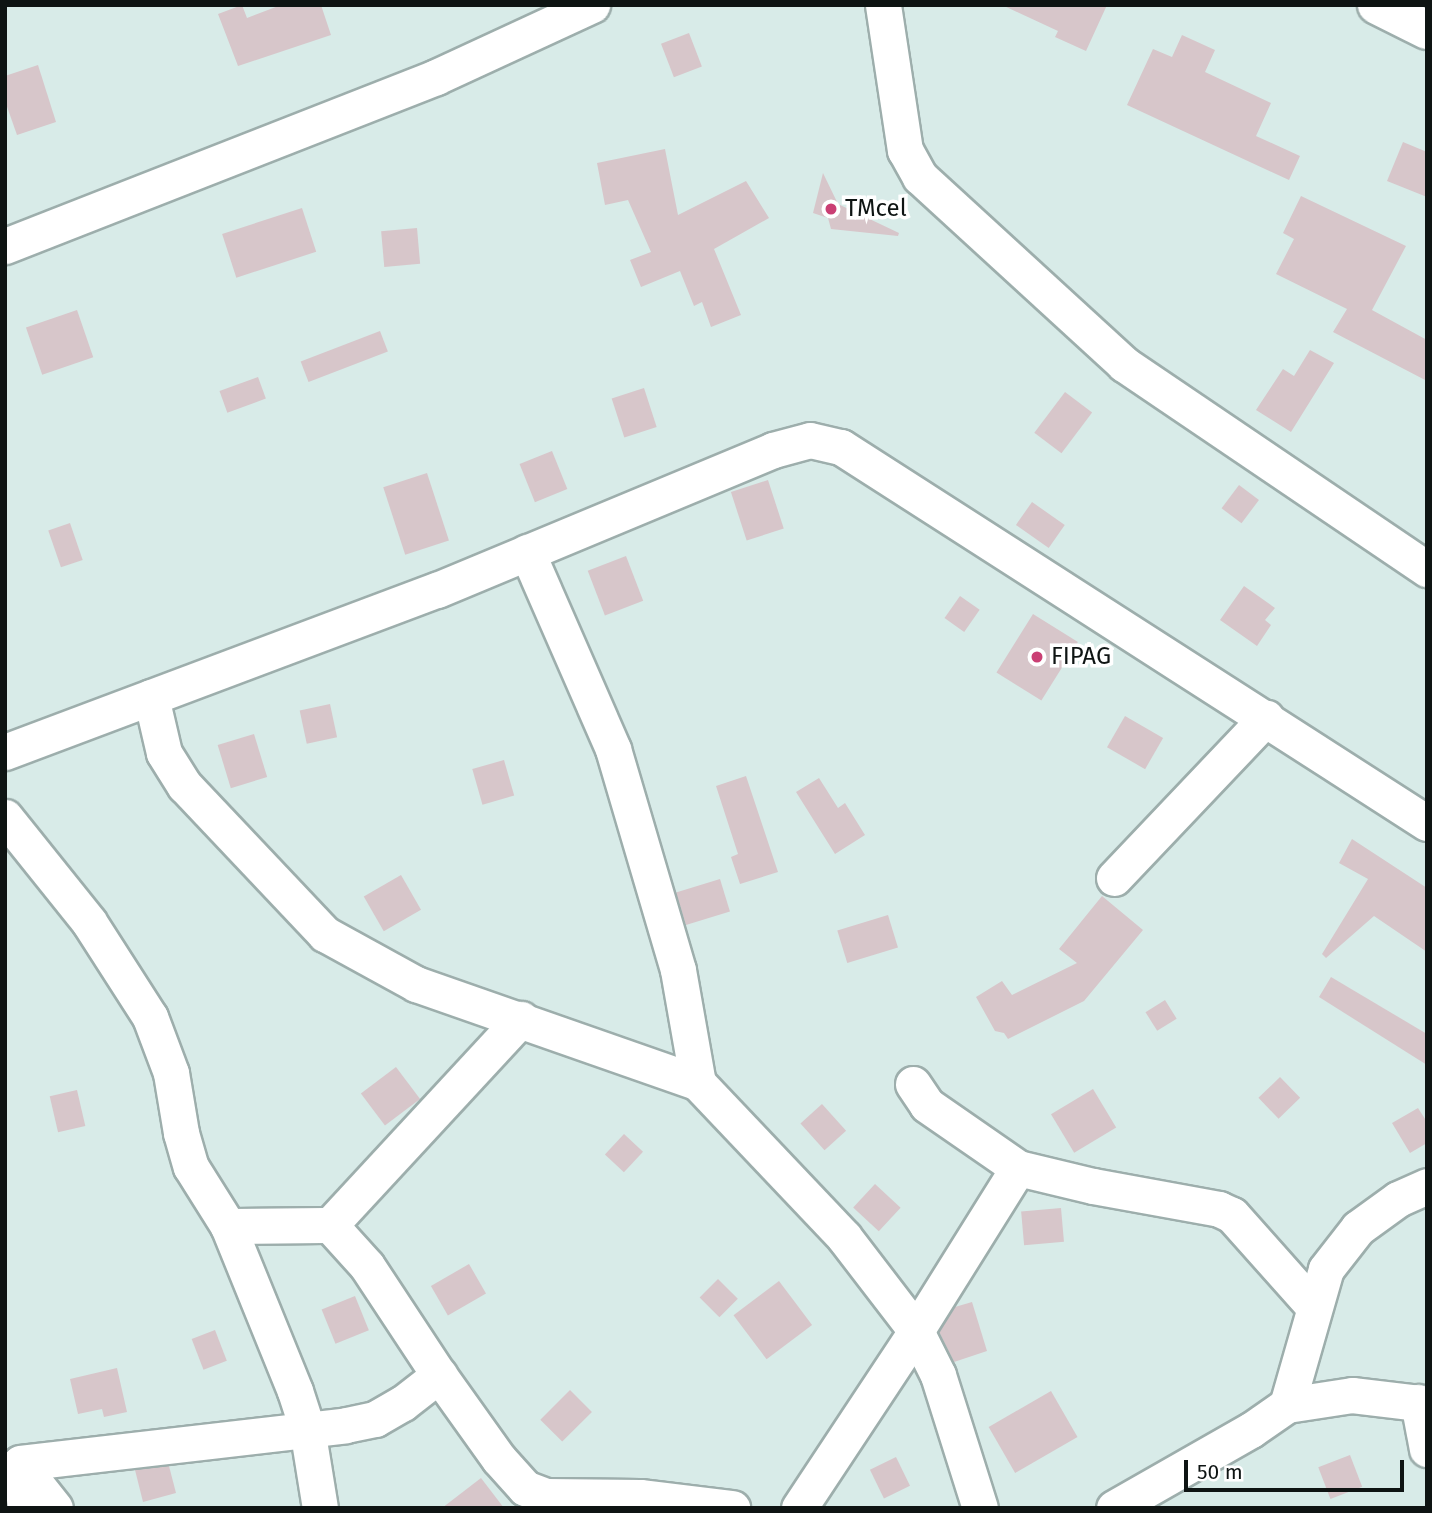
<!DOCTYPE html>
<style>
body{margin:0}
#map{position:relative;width:1432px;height:1513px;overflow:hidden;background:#d8ebe8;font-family:"Fira Sans",sans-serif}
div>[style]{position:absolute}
.building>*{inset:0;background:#d7c6ca;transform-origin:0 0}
.roads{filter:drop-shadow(2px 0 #9daeac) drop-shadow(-2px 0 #9daeac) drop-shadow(0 2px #9daeac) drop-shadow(0 -2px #9daeac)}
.minor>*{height:35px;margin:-17.5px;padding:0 17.5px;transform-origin:17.5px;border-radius:17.5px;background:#fff}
.major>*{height:38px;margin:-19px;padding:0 19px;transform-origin:19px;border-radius:19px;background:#fff}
.dots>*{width:19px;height:19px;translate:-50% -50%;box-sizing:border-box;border:4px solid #fff;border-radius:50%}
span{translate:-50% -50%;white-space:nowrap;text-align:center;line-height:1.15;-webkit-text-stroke:7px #fff;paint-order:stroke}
.poi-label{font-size:24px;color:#0e1413}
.left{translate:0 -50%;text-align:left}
.frame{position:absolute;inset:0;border:7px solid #0e1413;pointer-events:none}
.scale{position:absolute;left:1184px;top:1460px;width:220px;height:32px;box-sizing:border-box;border:4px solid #0e1413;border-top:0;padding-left:9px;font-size:21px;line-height:24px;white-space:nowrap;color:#0e1413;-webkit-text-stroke:5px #fff;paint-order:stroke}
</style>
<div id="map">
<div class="building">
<div style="clip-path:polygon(242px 5px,247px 18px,281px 5px,321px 5px,331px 35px,238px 66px,218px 14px)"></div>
<div style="clip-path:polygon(1002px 5px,1107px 5px,1086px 51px,1055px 37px,1058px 31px)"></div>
<div style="left:689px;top:33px;width:36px;height:30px;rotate:69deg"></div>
<div style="clip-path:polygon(1182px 35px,1215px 50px,1205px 72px,1271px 103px,1256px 136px,1300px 156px,1289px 180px,1127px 105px,1153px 49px,1172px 57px)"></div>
<div style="clip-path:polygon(38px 65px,56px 122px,17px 135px,5px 101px,5px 76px)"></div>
<div style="clip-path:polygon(1403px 142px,1427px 152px,1427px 197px,1387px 181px)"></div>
<div style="clip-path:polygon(665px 149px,678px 215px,746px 181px,769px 218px,714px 249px,741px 315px,711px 327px,702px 302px,694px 306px,680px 271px,641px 287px,630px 260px,651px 252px,628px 200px,605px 205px,597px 163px)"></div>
<div style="clip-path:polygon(823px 173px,838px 204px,899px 233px,898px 236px,831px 229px,828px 218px,813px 213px)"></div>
<div style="clip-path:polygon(1301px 196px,1406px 246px,1372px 310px,1427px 340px,1427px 381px,1333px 332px,1347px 309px,1276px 274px,1294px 239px,1283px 233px)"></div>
<div style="left:302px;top:208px;width:46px;height:84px;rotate:72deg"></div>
<div style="left:417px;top:228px;width:36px;height:36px;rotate:85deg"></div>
<div style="left:77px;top:310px;width:50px;height:54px;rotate:71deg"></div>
<div style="left:380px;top:331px;width:22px;height:85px;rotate:69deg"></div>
<div style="clip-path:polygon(1310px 350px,1334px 363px,1291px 432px,1256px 410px,1283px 369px,1294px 376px)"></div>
<div style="left:258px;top:377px;width:23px;height:41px;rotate:70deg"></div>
<div style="left:644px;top:388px;width:41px;height:34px;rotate:72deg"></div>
<div style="left:1065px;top:392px;width:34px;height:51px;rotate:37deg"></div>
<div style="left:552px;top:451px;width:41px;height:35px;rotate:68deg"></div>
<div style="left:427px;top:473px;width:71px;height:46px;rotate:72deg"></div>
<div style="left:768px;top:480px;width:51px;height:39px;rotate:72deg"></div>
<div style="left:1239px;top:485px;width:25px;height:29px;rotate:37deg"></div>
<div style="left:1032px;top:502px;width:40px;height:28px;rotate:35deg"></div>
<div style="left:70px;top:523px;width:39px;height:23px;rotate:71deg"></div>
<div style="left:626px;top:556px;width:48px;height:41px;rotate:69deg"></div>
<div style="clip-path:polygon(1244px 586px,1275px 608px,1265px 620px,1271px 625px,1257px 646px,1220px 620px)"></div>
<div style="left:960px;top:596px;width:24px;height:27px;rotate:35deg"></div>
<div style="left:1033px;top:614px;width:53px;height:69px;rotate:32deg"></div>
<div style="left:330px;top:704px;width:34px;height:31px;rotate:78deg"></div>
<div style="left:1125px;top:716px;width:44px;height:36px;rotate:30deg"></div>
<div style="left:254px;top:734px;width:45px;height:38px;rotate:73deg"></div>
<div style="left:504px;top:760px;width:37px;height:33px;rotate:74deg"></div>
<div style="clip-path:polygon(746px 776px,778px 872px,740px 884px,731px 857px,738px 854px,716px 786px)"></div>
<div style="clip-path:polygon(819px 778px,838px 808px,845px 803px,865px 835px,835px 854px,796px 792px)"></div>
<div style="clip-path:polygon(1352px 839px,1427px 888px,1427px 952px,1374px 916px,1326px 958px,1322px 954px,1368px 879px,1339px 863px)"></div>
<div style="left:401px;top:875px;width:40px;height:43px;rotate:60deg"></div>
<div style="left:720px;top:879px;width:34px;height:46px;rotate:73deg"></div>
<div style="clip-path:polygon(1102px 896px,1143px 930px,1084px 1001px,1008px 1039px,1004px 1033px,995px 1031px,976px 997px,1002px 981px,1012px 995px,1077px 963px,1059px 949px)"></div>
<div style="left:888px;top:915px;width:34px;height:53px;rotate:73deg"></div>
<div style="clip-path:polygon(1331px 977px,1427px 1034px,1427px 1065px,1319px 997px)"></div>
<div style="left:1165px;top:1000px;width:22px;height:23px;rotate:58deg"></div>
<div style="left:396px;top:1067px;width:40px;height:44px;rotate:53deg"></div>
<div style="left:1280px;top:1077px;width:29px;height:30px;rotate:46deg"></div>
<div style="left:1093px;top:1089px;width:45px;height:49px;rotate:59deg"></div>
<div style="left:77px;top:1090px;width:37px;height:28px;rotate:77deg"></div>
<div style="left:822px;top:1104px;width:36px;height:29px;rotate:48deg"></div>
<div style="clip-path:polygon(1418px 1108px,1427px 1122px,1427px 1143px,1410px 1153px,1392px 1123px)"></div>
<div style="left:624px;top:1134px;width:26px;height:28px;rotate:43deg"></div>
<div style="left:875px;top:1184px;width:35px;height:32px;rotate:43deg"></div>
<div style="left:1061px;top:1208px;width:34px;height:40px;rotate:85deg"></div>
<div style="left:469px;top:1264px;width:34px;height:44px;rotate:60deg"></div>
<div style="left:718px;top:1279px;width:28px;height:26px;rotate:45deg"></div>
<div style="left:779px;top:1281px;width:55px;height:57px;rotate:53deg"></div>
<div style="left:355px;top:1296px;width:37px;height:36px;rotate:68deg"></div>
<div style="clip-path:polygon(972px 1302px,987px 1351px,954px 1362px,939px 1332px,955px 1307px)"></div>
<div style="left:215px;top:1330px;width:33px;height:25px;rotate:69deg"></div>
<div style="clip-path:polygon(117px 1368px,127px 1412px,104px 1417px,102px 1409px,78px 1414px,70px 1379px)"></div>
<div style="left:570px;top:1390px;width:31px;height:42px;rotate:45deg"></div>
<div style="left:1051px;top:1391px;width:53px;height:72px;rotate:60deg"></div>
<div style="left:1350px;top:1455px;width:34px;height:34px;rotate:69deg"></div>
<div style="left:896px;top:1457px;width:32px;height:29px;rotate:64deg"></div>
<div style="clip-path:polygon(169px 1466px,176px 1493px,143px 1502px,135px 1470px)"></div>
<div style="clip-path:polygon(481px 1478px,504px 1508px,442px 1508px)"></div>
</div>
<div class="roads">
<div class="minor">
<div style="left:883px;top:5px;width:147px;rotate:81.4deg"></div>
<div style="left:905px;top:150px;width:31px;rotate:61deg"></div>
<div style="left:920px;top:177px;width:277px;rotate:42.5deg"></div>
<div style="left:1124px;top:364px;width:366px;rotate:34.1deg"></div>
<div style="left:5px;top:246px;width:463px;rotate:-21.4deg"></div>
<div style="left:436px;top:77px;width:172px;rotate:-24.8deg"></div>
<div style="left:527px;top:552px;width:215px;rotate:66.4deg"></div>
<div style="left:613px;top:749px;width:230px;rotate:73.6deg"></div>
<div style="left:678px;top:970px;width:115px;rotate:80deg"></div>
<div style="left:151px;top:697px;width:57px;rotate:76.9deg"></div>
<div style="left:164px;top:753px;width:39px;rotate:58deg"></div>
<div style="left:185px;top:786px;width:204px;rotate:46.6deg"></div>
<div style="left:325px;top:934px;width:104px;rotate:28.8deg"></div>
<div style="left:416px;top:984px;width:299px;rotate:19.3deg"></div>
<div style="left:698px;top:1083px;width:212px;rotate:46.5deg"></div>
<div style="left:844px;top:1237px;width:118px;rotate:52.5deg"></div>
<div style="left:916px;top:1331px;width:49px;rotate:63.4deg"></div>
<div style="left:938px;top:1375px;width:139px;rotate:72.5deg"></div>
<div style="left:5px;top:752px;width:461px;rotate:-20.6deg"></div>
<div style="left:437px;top:590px;width:364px;rotate:-22.6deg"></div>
<div style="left:773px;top:450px;width:38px;rotate:-15deg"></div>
<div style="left:810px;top:440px;width:32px;rotate:13deg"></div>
<div style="left:841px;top:447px;width:696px;rotate:32.69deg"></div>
<div style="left:5px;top:817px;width:134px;rotate:51.3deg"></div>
<div style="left:89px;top:922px;width:113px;rotate:57.3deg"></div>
<div style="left:150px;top:1017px;width:60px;rotate:69.4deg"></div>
<div style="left:171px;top:1073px;width:61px;rotate:80.5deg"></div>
<div style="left:181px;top:1133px;width:35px;rotate:74deg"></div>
<div style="left:191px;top:1167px;width:70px;rotate:57.9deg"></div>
<div style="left:228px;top:1226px;width:178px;rotate:67.9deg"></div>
<div style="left:295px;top:1391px;width:39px;rotate:72deg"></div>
<div style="left:307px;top:1428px;width:81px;rotate:80.8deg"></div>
<div style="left:1114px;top:878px;width:221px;rotate:-46.5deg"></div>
<div style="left:913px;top:1084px;width:25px;rotate:56deg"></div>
<div style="left:927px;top:1105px;width:111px;rotate:34.7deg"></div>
<div style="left:1018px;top:1168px;width:77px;rotate:13.5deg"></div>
<div style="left:1093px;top:1186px;width:128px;rotate:10.3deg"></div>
<div style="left:1219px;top:1209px;width:14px;rotate:25deg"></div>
<div style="left:1232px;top:1215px;width:123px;rotate:48.3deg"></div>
<div style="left:330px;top:1225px;width:55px;rotate:47.9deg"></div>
<div style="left:367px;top:1266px;width:131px;rotate:56.6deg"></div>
<div style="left:439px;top:1375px;width:103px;rotate:54.5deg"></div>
<div style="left:499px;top:1459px;width:39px;rotate:48deg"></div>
<div style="left:525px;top:1488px;width:22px;rotate:21deg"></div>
<div style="left:546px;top:1496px;width:94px;rotate:0.6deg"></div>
<div style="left:640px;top:1497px;width:93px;rotate:6.8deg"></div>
<div style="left:228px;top:1226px;width:102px;rotate:-0.6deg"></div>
<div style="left:330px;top:1225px;width:281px;rotate:-47.2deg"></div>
<div style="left:1418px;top:1402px;width:48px;rotate:79.2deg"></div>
<div style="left:1287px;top:1405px;width:141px;rotate:-74deg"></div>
<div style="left:1326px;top:1269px;width:52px;rotate:-52deg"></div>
<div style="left:1358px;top:1228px;width:49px;rotate:-35.9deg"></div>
<div style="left:1398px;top:1199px;width:32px;rotate:-24deg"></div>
<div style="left:20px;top:1464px;width:56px;rotate:51.5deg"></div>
<div style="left:25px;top:1508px;width:45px;rotate:-96.3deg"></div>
<div style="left:20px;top:1463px;width:328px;rotate:-6.6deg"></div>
<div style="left:346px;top:1425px;width:30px;rotate:-12deg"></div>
<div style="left:375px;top:1419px;width:32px;rotate:-30deg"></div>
<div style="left:403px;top:1403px;width:46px;rotate:-37.9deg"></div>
<div style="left:799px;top:1508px;width:212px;rotate:-56.5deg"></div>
<div style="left:916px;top:1331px;width:192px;rotate:-58deg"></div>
<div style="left:1114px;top:1508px;width:158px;rotate:-29.7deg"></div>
<div style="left:1251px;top:1430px;width:44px;rotate:-34.8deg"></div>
<div style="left:1287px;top:1405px;width:66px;rotate:-8.7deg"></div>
<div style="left:1352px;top:1395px;width:76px;rotate:6.8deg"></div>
</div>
<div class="major">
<div style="left:1377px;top:5px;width:56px;rotate:26.6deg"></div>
</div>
</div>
<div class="dots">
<div style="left:831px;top:209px;background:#ca3f74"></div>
<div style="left:1037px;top:657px;background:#ca3f74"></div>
</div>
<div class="poi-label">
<span class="left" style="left:845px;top:209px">TMcel</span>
<span class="left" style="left:1051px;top:657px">FIPAG</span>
</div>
<div class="frame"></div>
<div class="scale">50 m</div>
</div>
